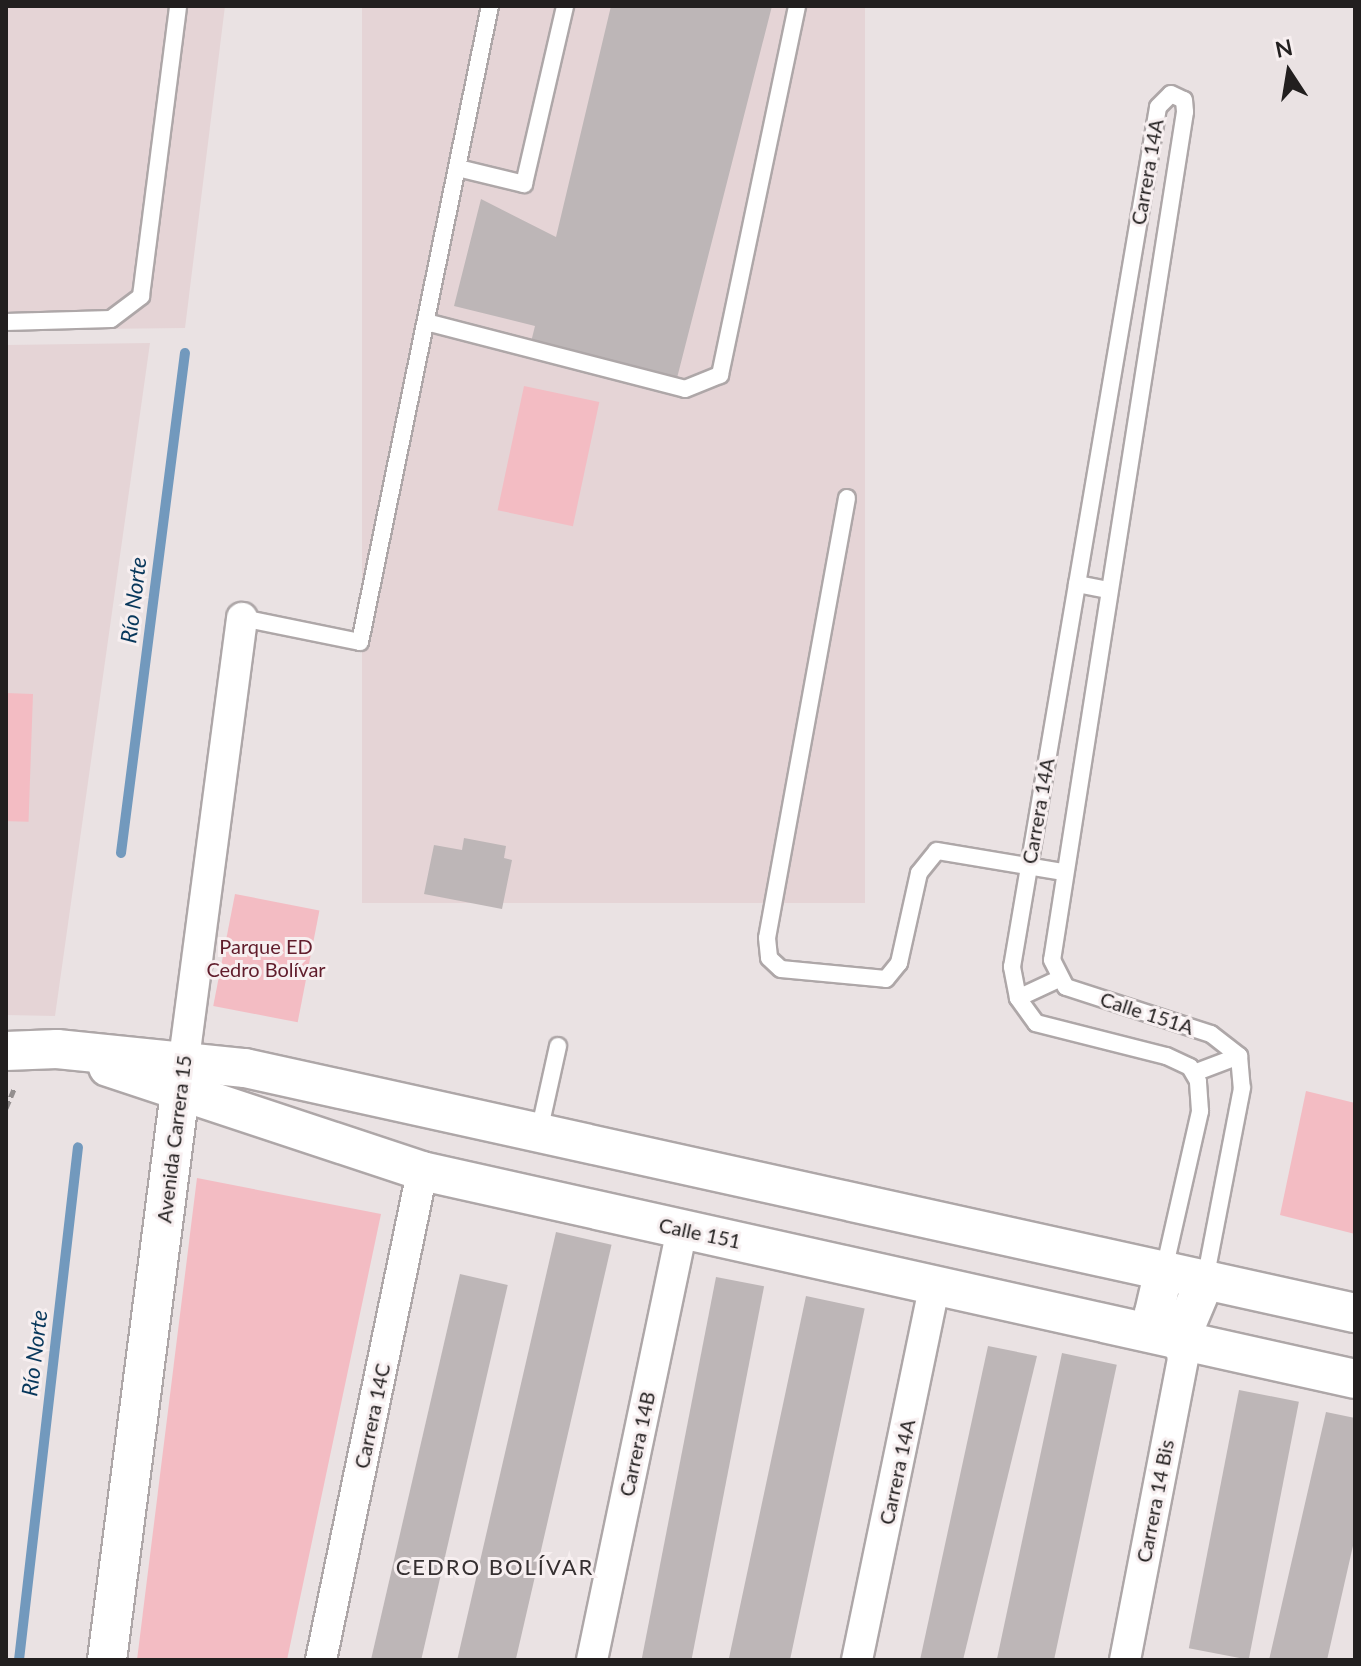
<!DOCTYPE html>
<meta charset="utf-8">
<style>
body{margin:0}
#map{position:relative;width:1361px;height:1666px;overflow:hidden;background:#eae2e3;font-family:Lato,sans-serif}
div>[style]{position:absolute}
.built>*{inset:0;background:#e5d4d6;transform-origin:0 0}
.green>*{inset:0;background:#f3bcc3;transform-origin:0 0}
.stream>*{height:10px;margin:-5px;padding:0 5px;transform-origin:5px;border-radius:5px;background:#7299bd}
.building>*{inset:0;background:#bdb6b7;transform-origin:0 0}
.path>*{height:5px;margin-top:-2.5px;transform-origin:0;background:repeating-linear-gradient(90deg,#948f8f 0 8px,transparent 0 12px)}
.roads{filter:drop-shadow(2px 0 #aea7a8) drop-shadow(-2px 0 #aea7a8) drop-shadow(0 2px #aea7a8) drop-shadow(0 -2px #aea7a8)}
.service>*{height:16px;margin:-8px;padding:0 8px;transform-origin:8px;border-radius:8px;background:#fff}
.minor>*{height:30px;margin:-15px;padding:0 15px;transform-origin:15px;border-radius:15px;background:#fff}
.tertiary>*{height:38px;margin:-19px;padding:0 19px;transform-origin:19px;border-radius:19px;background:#fff}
span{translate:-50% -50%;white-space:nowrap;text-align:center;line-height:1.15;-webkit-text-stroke:6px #f7eff0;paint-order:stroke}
.street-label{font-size:20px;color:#221f1f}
.park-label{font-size:20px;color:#601c2b}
.water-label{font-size:22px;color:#07375b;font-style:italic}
.neighbourhood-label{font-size:22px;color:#352f30;letter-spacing:2px}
.frame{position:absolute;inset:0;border:8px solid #221f1f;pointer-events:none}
.north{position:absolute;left:1249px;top:32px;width:80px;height:80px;-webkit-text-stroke:6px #f7eff0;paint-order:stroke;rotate:348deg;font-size:22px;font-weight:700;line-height:32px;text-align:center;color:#221f1f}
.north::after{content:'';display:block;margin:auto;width:28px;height:36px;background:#221f1f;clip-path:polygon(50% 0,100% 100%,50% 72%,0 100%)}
</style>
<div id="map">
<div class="built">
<div style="clip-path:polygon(6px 6px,225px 6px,185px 328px,6px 330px)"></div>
<div style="left:362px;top:6px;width:503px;height:897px"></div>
<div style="clip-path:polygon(150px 343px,55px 1016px,6px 1015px,6px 345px)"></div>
</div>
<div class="green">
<div style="left:524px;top:386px;width:77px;height:127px;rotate:12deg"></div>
<div style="left:6px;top:693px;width:27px;height:128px;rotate:2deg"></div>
<div style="left:235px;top:894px;width:86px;height:114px;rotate:11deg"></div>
<div style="clip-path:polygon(1306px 1091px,1355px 1103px,1355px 1234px,1280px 1215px)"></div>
<div style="clip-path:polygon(197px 1178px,381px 1214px,287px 1660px,137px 1660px)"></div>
</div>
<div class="stream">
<div style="left:121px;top:853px;width:504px;rotate:-82.71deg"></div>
<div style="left:19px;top:1660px;width:516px;rotate:-83.44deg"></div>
</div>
<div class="building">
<div style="clip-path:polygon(611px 6px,772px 6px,676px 382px,530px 346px,535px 326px,454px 306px,481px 199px,556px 237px)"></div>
<div style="clip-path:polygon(464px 838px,506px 846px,504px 858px,512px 860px,502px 909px,424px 894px,434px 845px,462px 850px)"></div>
<div style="left:556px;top:1232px;width:57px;height:440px;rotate:13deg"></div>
<div style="left:460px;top:1274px;width:49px;height:395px;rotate:13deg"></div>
<div style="left:716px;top:1277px;width:49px;height:392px;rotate:11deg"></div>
<div style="left:806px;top:1296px;width:60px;height:373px;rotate:12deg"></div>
<div style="clip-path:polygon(988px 1346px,1037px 1356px,963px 1660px,920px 1660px)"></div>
<div style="left:1062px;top:1353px;width:56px;height:314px;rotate:12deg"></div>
<div style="left:1239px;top:1390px;width:61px;height:263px;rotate:11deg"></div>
<div style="clip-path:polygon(1326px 1412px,1355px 1418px,1355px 1537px,1327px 1660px,1269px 1660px)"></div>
</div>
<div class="path">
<div style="left:6px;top:1108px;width:23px;rotate:-67deg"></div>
</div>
<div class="roads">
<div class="service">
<div style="left:458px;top:168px;width:68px;rotate:13.6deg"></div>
<div style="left:524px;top:184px;width:183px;rotate:-77deg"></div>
<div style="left:6px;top:322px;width:105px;rotate:-1.6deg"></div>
<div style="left:111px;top:319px;width:38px;rotate:-37deg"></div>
<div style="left:141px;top:296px;width:292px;rotate:-82.7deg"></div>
<div style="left:430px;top:323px;width:263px;rotate:14.5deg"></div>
<div style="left:685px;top:389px;width:38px;rotate:-22deg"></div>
<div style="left:720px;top:375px;width:377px;rotate:-78.2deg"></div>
<div style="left:847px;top:498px;width:447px;rotate:100.3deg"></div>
<div style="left:767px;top:938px;width:20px;rotate:84deg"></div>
<div style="left:769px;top:958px;width:16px;rotate:43deg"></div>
<div style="left:781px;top:969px;width:105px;rotate:5.4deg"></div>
<div style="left:886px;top:979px;width:21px;rotate:-51deg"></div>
<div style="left:899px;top:963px;width:92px;rotate:-77.5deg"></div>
<div style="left:919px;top:873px;width:28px;rotate:-51deg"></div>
<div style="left:937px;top:851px;width:128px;rotate:9.5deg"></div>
<div style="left:1077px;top:584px;width:32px;rotate:11deg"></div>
<div style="left:242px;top:618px;width:120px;rotate:11.5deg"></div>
<div style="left:360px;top:642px;width:649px;rotate:-78.45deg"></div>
<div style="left:1018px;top:998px;width:45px;rotate:-24.9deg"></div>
<div style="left:1194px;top:1073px;width:48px;rotate:-20.7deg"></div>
<div style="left:539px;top:1132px;width:88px;rotate:-77.5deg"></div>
<div style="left:1164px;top:1270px;width:163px;rotate:-77.2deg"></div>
<div style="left:1200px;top:1111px;width:30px;rotate:-94deg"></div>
<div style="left:1198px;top:1081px;width:16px;rotate:-120deg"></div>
<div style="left:1190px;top:1067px;width:26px;rotate:-155deg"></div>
<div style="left:1166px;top:1056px;width:134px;rotate:-165.8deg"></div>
<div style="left:1036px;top:1023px;width:31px;rotate:-126deg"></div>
<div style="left:1018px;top:998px;width:32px;rotate:-101deg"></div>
<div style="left:1012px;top:967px;width:872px;rotate:-80.36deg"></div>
<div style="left:1158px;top:107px;width:18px;rotate:-45deg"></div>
<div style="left:1171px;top:94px;width:14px;rotate:25deg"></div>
<div style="left:1184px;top:100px;width:12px;rotate:85deg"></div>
<div style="left:1185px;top:112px;width:858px;rotate:98.91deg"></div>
<div style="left:1052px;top:960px;width:30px;rotate:63deg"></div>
<div style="left:1066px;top:987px;width:152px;rotate:18deg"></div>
<div style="left:1211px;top:1034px;width:36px;rotate:38deg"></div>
<div style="left:1239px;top:1056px;width:32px;rotate:85deg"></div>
<div style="left:1242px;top:1088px;width:196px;rotate:100.9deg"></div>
</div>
<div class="minor">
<div style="left:184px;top:1059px;width:445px;rotate:-82.5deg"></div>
<div style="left:321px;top:1660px;width:499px;rotate:-78.3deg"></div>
<div style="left:592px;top:1660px;width:440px;rotate:-78.2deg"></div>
<div style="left:857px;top:1660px;width:383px;rotate:-78.3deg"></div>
<div style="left:1125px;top:1660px;width:308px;rotate:-79.1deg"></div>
<div style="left:1183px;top:1358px;width:16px;rotate:-104deg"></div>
</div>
<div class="tertiary">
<div style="left:6px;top:1051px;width:51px;rotate:-2.2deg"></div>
<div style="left:57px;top:1049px;width:189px;rotate:5.8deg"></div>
<div style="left:245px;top:1068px;width:1137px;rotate:12.45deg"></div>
<div style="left:108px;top:1067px;width:331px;rotate:18.3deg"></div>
<div style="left:422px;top:1171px;width:956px;rotate:12.57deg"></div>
<div style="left:1164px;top:1270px;width:44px;rotate:103.1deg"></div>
<div style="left:1154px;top:1313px;width:38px;rotate:49deg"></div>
<div style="left:1179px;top:1342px;width:67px;rotate:-67.2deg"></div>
<div style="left:107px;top:1660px;width:597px;rotate:-82.68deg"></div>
</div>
</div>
<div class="street-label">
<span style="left:1147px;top:172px;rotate:-80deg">Carrera 14A</span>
<span style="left:1038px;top:811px;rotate:-80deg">Carrera 14A</span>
<span style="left:1147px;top:1013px;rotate:18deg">Calle 151A</span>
<span style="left:174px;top:1139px;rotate:-83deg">Avenida Carrera 15</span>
<span style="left:700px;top:1233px;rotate:12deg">Calle 151</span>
<span style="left:372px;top:1416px;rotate:-78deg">Carrera 14C</span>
<span style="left:637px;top:1444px;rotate:-78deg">Carrera 14B</span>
<span style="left:897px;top:1472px;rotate:-78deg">Carrera 14A</span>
<span style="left:1155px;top:1501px;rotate:-79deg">Carrera 14 Bis</span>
</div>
<div class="park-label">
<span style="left:266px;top:958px">Parque ED<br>Cedro Bolívar</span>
</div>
<div class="water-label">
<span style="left:133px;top:600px;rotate:-83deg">Río Norte</span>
<span style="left:34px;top:1353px;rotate:-83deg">Río Norte</span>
</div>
<div class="neighbourhood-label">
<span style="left:495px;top:1567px">CEDRO BOLÍVAR</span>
</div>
<div class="frame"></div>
<div class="north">N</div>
</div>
